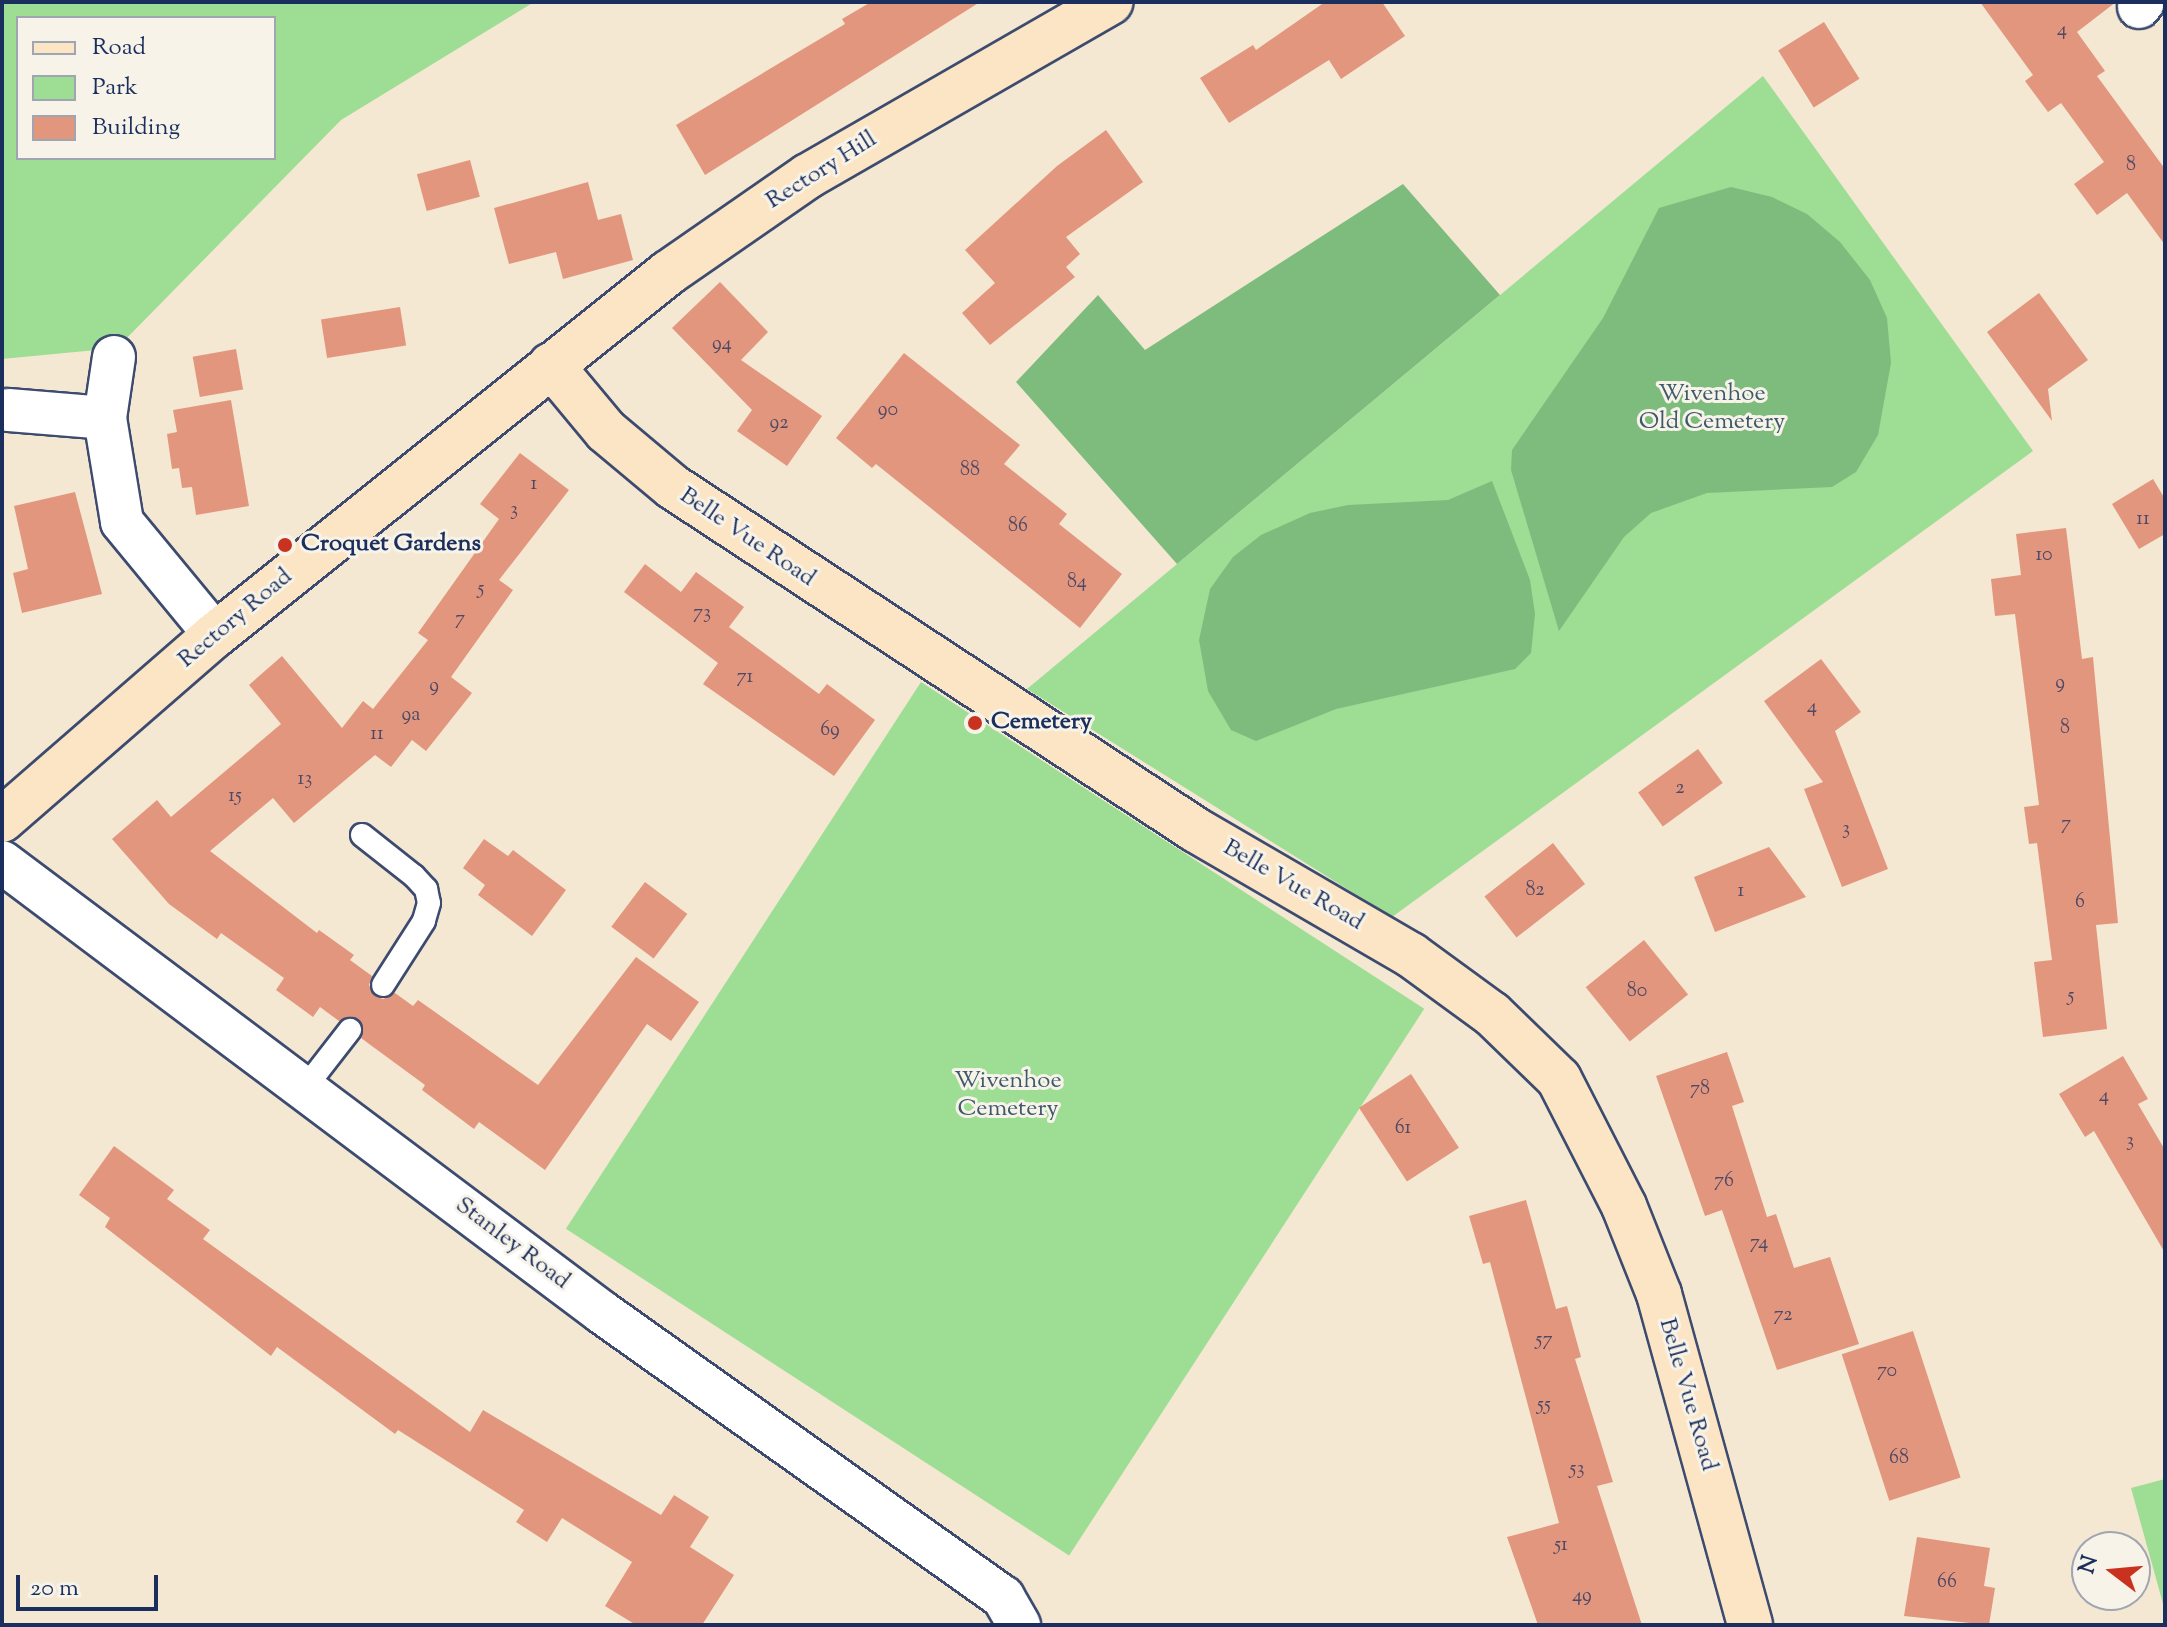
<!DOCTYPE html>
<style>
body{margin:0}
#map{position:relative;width:2167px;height:1627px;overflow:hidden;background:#f4e8d2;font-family:"Sorts Mill Goudy",serif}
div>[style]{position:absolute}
.green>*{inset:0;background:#9ddd94;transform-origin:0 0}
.forest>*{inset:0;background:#7ebc7e}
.building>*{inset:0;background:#e3967e;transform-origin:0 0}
.roads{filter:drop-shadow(2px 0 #3c4b6f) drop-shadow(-2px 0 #3c4b6f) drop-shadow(0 2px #3c4b6f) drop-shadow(0 -2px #3c4b6f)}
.lane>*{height:22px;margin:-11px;padding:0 11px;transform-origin:11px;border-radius:11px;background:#fff}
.street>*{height:42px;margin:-21px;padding:0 21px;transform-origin:21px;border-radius:21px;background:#fff}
.secondary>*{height:44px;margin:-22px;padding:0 22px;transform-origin:22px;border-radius:22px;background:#fce5c4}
.dots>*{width:22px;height:22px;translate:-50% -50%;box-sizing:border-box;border:4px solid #f7f3e8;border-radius:50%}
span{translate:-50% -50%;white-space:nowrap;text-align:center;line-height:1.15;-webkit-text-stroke:6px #f7f3e8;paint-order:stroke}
.number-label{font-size:20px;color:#4d4966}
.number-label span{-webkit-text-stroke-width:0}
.street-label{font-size:24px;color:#1b2f5e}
.park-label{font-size:24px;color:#3c5a6c}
.poi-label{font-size:24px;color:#1b2f5e;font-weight:700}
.left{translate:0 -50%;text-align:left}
.frame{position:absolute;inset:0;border:4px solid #1b2f5e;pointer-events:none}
.legend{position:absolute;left:16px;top:16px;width:260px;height:144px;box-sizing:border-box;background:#f7f3e8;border:2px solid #9fa5b1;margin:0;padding:10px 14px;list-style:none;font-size:24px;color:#1b2f5e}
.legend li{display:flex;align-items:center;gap:16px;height:40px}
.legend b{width:40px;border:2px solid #9fa5b1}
.north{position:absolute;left:2071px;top:1531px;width:80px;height:80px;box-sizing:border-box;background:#f7f3e8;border:2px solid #9fa5b1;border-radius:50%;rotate:286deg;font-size:22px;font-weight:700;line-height:32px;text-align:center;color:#1b2f5e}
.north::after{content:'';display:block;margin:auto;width:28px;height:36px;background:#c8321e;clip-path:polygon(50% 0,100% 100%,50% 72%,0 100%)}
.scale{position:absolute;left:16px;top:1575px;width:142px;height:36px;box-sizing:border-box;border:4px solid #1b2f5e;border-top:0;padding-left:10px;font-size:24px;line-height:28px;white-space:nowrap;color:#1b2f5e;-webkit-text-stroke:6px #f7f3e8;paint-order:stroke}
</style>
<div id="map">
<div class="green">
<div style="clip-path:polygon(evenodd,2px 2px,534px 2px,341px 120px,117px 348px,2px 359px,2px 2px,18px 18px,274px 18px,274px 158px,18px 158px,18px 18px)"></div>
<div style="clip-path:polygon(1763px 76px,2033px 451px,1392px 917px,1027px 689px)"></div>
<div style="left:921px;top:682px;width:600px;height:652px;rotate:33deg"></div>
<div style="clip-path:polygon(2165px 1479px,2165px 1611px,2131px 1488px)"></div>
</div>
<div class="forest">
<div style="clip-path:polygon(1403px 184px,1500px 295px,1177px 564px,1016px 382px,1098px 295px,1145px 350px)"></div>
<div style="clip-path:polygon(1731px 187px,1772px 197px,1807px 214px,1840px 242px,1870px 280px,1887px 318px,1891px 363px,1878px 435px,1856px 472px,1832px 487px,1707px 493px,1651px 513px,1624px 537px,1559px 631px,1511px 470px,1512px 450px,1603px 318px,1659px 208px)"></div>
<div style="clip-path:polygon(1492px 481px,1530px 580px,1535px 614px,1531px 653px,1515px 669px,1336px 709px,1256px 741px,1231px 730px,1208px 691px,1199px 640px,1210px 589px,1233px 557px,1261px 535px,1310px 513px,1348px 505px,1448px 500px)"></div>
</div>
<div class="building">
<div style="clip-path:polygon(871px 2px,980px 2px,705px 175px,676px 125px,845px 24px,842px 19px)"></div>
<div style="clip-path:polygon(1325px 2px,1382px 2px,1405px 36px,1341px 79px,1329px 60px,1229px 123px,1200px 78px,1253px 45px,1256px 50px)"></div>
<div style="clip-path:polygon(1980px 2px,2116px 2px,2077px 32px,2105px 71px,2097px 76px,2165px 169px,2165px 245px,2127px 193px,2097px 215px,2074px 184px,2104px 162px,2061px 103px,2048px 112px,2025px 81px,2033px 75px)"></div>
<div style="left:1824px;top:22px;width:67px;height:54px;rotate:58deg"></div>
<div style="clip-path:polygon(1106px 130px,1143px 182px,1066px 237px,1080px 254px,1066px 267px,1075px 277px,990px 345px,962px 313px,995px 283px,965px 250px,1057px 166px)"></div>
<div style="left:470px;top:160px;width:38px;height:55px;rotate:75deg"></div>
<div style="clip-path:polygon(588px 182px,598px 220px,621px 214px,633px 260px,563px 279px,556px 252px,509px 264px,494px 208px)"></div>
<div style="clip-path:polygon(720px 282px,768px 332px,741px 360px,822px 416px,787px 466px,737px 431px,752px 410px,672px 328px)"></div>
<div style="clip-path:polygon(2039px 293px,2088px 360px,2048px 389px,2052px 421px,1987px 332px)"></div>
<div style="left:400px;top:307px;width:39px;height:80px;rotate:81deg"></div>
<div style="left:236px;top:349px;width:41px;height:44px;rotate:80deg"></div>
<div style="clip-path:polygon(904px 353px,1020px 445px,1004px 464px,1067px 514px,1059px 524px,1122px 574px,1080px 628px,876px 464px,872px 468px,836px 438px)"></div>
<div style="clip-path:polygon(231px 400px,249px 506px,196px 515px,192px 487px,182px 488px,179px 468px,172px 469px,167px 434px,177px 432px,173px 410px)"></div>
<div style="clip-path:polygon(520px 453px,569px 490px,499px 580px,513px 590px,451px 677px,472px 693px,426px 751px,412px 740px,391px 767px,375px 755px,294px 823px,273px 798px,210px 851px,317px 933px,319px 930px,354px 955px,350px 960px,372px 976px,369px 985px,375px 996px,383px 999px,395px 993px,413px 1006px,418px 1000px,538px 1085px,636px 957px,699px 1002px,671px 1041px,647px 1024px,545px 1170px,479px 1122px,474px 1129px,422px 1090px,425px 1085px,361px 1038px,358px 1019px,339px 1021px,320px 1007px,313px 1017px,276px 990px,284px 978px,221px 933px,217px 939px,169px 904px,112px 839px,157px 800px,171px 817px,281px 724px,249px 685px,282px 656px,342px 728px,363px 701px,373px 709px,428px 640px,418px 633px,499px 519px,480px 504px)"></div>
<div style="clip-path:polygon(2153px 479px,2165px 499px,2165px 534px,2139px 549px,2112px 504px)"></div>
<div style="clip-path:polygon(75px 492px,102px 594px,22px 613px,13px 573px,28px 569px,14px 506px)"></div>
<div style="clip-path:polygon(2066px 528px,2082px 659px,2093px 657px,2118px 923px,2096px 925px,2107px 1029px,2043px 1037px,2034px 962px,2052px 960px,2037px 843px,2029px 844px,2024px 807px,2039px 805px,2015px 614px,1995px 616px,1991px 579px,2021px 575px,2016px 534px)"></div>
<div style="clip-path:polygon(645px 564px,681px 592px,696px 572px,744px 607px,729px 627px,819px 694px,827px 684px,875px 720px,834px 776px,703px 684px,718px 663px,624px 592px)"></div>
<div style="clip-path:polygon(1821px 659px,1861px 712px,1835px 731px,1888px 869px,1842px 887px,1804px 789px,1823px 782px,1764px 701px)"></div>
<div style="left:1698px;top:749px;width:42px;height:74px;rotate:54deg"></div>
<div style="clip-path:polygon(484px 839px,508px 856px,513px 850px,566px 890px,532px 936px,478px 895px,485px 885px,463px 868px)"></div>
<div style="left:1553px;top:843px;width:52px;height:87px;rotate:52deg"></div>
<div style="clip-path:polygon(1769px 847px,1806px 897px,1715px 932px,1694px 877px)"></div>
<div style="left:645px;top:882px;width:53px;height:56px;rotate:37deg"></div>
<div style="left:1644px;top:940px;width:70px;height:75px;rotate:51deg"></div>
<div style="clip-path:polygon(1727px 1052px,1744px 1102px,1732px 1106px,1767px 1217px,1776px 1214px,1794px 1268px,1830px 1257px,1859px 1344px,1777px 1370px,1722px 1210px,1705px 1216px,1656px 1076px)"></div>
<div style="clip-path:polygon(2123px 1056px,2148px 1099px,2138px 1104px,2165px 1150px,2165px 1253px,2094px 1131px,2085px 1137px,2059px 1094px)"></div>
<div style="left:1411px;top:1074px;width:88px;height:62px;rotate:57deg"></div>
<div style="clip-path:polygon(114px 1146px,174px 1190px,167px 1199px,210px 1230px,203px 1239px,470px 1432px,483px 1410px,661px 1515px,674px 1495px,709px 1517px,690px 1547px,734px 1575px,702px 1625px,636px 1625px,605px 1606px,632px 1562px,562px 1518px,547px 1542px,516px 1522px,524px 1510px,398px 1430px,395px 1434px,277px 1347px,271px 1356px,105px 1227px,110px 1218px,79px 1195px)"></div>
<div style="clip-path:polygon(1526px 1200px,1556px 1309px,1567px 1306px,1581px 1357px,1575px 1359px,1613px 1482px,1597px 1486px,1642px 1625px,1538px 1625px,1507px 1537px,1559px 1523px,1490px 1262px,1483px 1264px,1469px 1216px)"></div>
<div style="left:1913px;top:1331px;width:154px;height:75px;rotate:72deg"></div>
<div style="clip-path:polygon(1917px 1537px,1990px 1548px,1984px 1586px,1995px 1588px,1989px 1625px,1904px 1616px)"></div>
</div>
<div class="roads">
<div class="lane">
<div style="left:362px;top:835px;width:66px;rotate:38.3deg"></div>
<div style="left:414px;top:876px;width:18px;rotate:47deg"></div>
<div style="left:426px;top:889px;width:14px;rotate:78deg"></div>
<div style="left:429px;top:903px;width:19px;rotate:106deg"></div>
<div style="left:424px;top:921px;width:76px;rotate:122.6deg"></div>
<div style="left:304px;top:1089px;width:75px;rotate:-52.1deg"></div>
</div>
<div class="street">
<div style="left:2139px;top:7px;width:6px;rotate:-51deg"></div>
<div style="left:114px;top:357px;width:62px;rotate:98.4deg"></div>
<div style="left:105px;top:418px;width:105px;rotate:80.7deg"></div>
<div style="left:122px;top:522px;width:146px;rotate:50.5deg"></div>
<div style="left:8px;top:410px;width:97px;rotate:4.7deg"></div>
<div style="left:2px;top:862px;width:751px;rotate:36.89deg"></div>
<div style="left:603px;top:1313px;width:491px;rotate:35.4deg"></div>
<div style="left:1003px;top:1597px;width:32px;rotate:60deg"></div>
</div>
<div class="secondary">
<div style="left:551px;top:365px;width:86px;rotate:50.2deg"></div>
<div style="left:606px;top:431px;width:87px;rotate:39.9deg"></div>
<div style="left:673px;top:487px;width:625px;rotate:33.26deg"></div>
<div style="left:1196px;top:830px;width:249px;rotate:30.2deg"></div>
<div style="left:1411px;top:955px;width:100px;rotate:36.1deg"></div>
<div style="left:1492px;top:1014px;width:93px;rotate:44.1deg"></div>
<div style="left:1559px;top:1079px;width:143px;rotate:62.9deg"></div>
<div style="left:1624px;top:1206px;width:95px;rotate:68.3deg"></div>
<div style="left:1659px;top:1294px;width:343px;rotate:74.6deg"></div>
<div style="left:2px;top:820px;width:282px;rotate:-41deg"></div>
<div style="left:215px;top:635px;width:580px;rotate:-38.63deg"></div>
<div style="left:668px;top:273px;width:170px;rotate:-34.7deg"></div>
<div style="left:808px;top:176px;width:349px;rotate:-29.9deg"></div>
</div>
</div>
<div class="dots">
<div style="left:285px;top:545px;background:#c8321e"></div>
<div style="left:975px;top:723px;background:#c8321e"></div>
</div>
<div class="number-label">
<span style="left:2062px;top:30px">4</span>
<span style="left:2131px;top:165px">8</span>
<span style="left:722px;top:344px">94</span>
<span style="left:888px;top:410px">90</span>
<span style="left:779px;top:423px">92</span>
<span style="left:970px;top:470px">88</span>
<span style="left:534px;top:484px">1</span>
<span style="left:514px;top:510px">3</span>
<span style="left:2143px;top:519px">11</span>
<span style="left:1018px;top:526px">86</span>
<span style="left:2044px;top:555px">10</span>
<span style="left:1077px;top:582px">84</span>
<span style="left:481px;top:589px">5</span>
<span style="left:702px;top:613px">73</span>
<span style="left:460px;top:619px">7</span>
<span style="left:745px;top:677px">71</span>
<span style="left:2060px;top:683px">9</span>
<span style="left:434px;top:686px">9</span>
<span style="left:1812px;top:707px">4</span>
<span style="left:411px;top:715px">9a</span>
<span style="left:2065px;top:728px">8</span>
<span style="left:830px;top:730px">69</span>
<span style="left:377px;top:734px">11</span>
<span style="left:305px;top:779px">13</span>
<span style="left:1680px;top:788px">2</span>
<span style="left:235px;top:796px">15</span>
<span style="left:2066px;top:824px">7</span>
<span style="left:1846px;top:829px">3</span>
<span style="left:1535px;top:890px">82</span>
<span style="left:1741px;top:891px">1</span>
<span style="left:2080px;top:902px">6</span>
<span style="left:1637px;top:991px">80</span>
<span style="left:2071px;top:996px">5</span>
<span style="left:1700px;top:1089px">78</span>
<span style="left:2104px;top:1096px">4</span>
<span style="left:1403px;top:1128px">61</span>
<span style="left:2130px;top:1141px">3</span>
<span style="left:1724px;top:1181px">76</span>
<span style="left:1759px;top:1243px">74</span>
<span style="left:1783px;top:1315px">72</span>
<span style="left:1544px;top:1340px">57</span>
<span style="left:1887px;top:1371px">70</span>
<span style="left:1544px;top:1405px">55</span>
<span style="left:1899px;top:1458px">68</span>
<span style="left:1577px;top:1469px">53</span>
<span style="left:1561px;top:1545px">51</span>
<span style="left:1947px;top:1582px">66</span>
<span style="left:1582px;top:1596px">49</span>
</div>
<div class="street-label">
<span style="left:822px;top:171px;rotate:-32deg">Rectory Hill</span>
<span style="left:747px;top:538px;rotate:34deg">Belle Vue Road</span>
<span style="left:236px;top:619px;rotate:-40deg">Rectory Road</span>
<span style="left:1293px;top:886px;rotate:30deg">Belle Vue Road</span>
<span style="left:512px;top:1244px;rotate:37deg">Stanley Road</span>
<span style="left:1687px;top:1395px;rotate:74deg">Belle Vue Road</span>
</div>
<div class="park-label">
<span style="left:1712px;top:409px">Wivenhoe<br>Old Cemetery</span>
<span style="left:1008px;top:1096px">Wivenhoe<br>Cemetery</span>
</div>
<div class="poi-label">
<span class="left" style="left:301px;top:545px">Croquet Gardens</span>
<span class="left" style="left:991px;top:723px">Cemetery</span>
</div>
<div class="frame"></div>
<ul class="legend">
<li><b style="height:10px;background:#fce5c4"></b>Road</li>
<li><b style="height:22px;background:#9ddd94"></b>Park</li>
<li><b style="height:22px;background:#e3967e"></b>Building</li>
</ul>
<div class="north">N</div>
<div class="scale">20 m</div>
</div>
